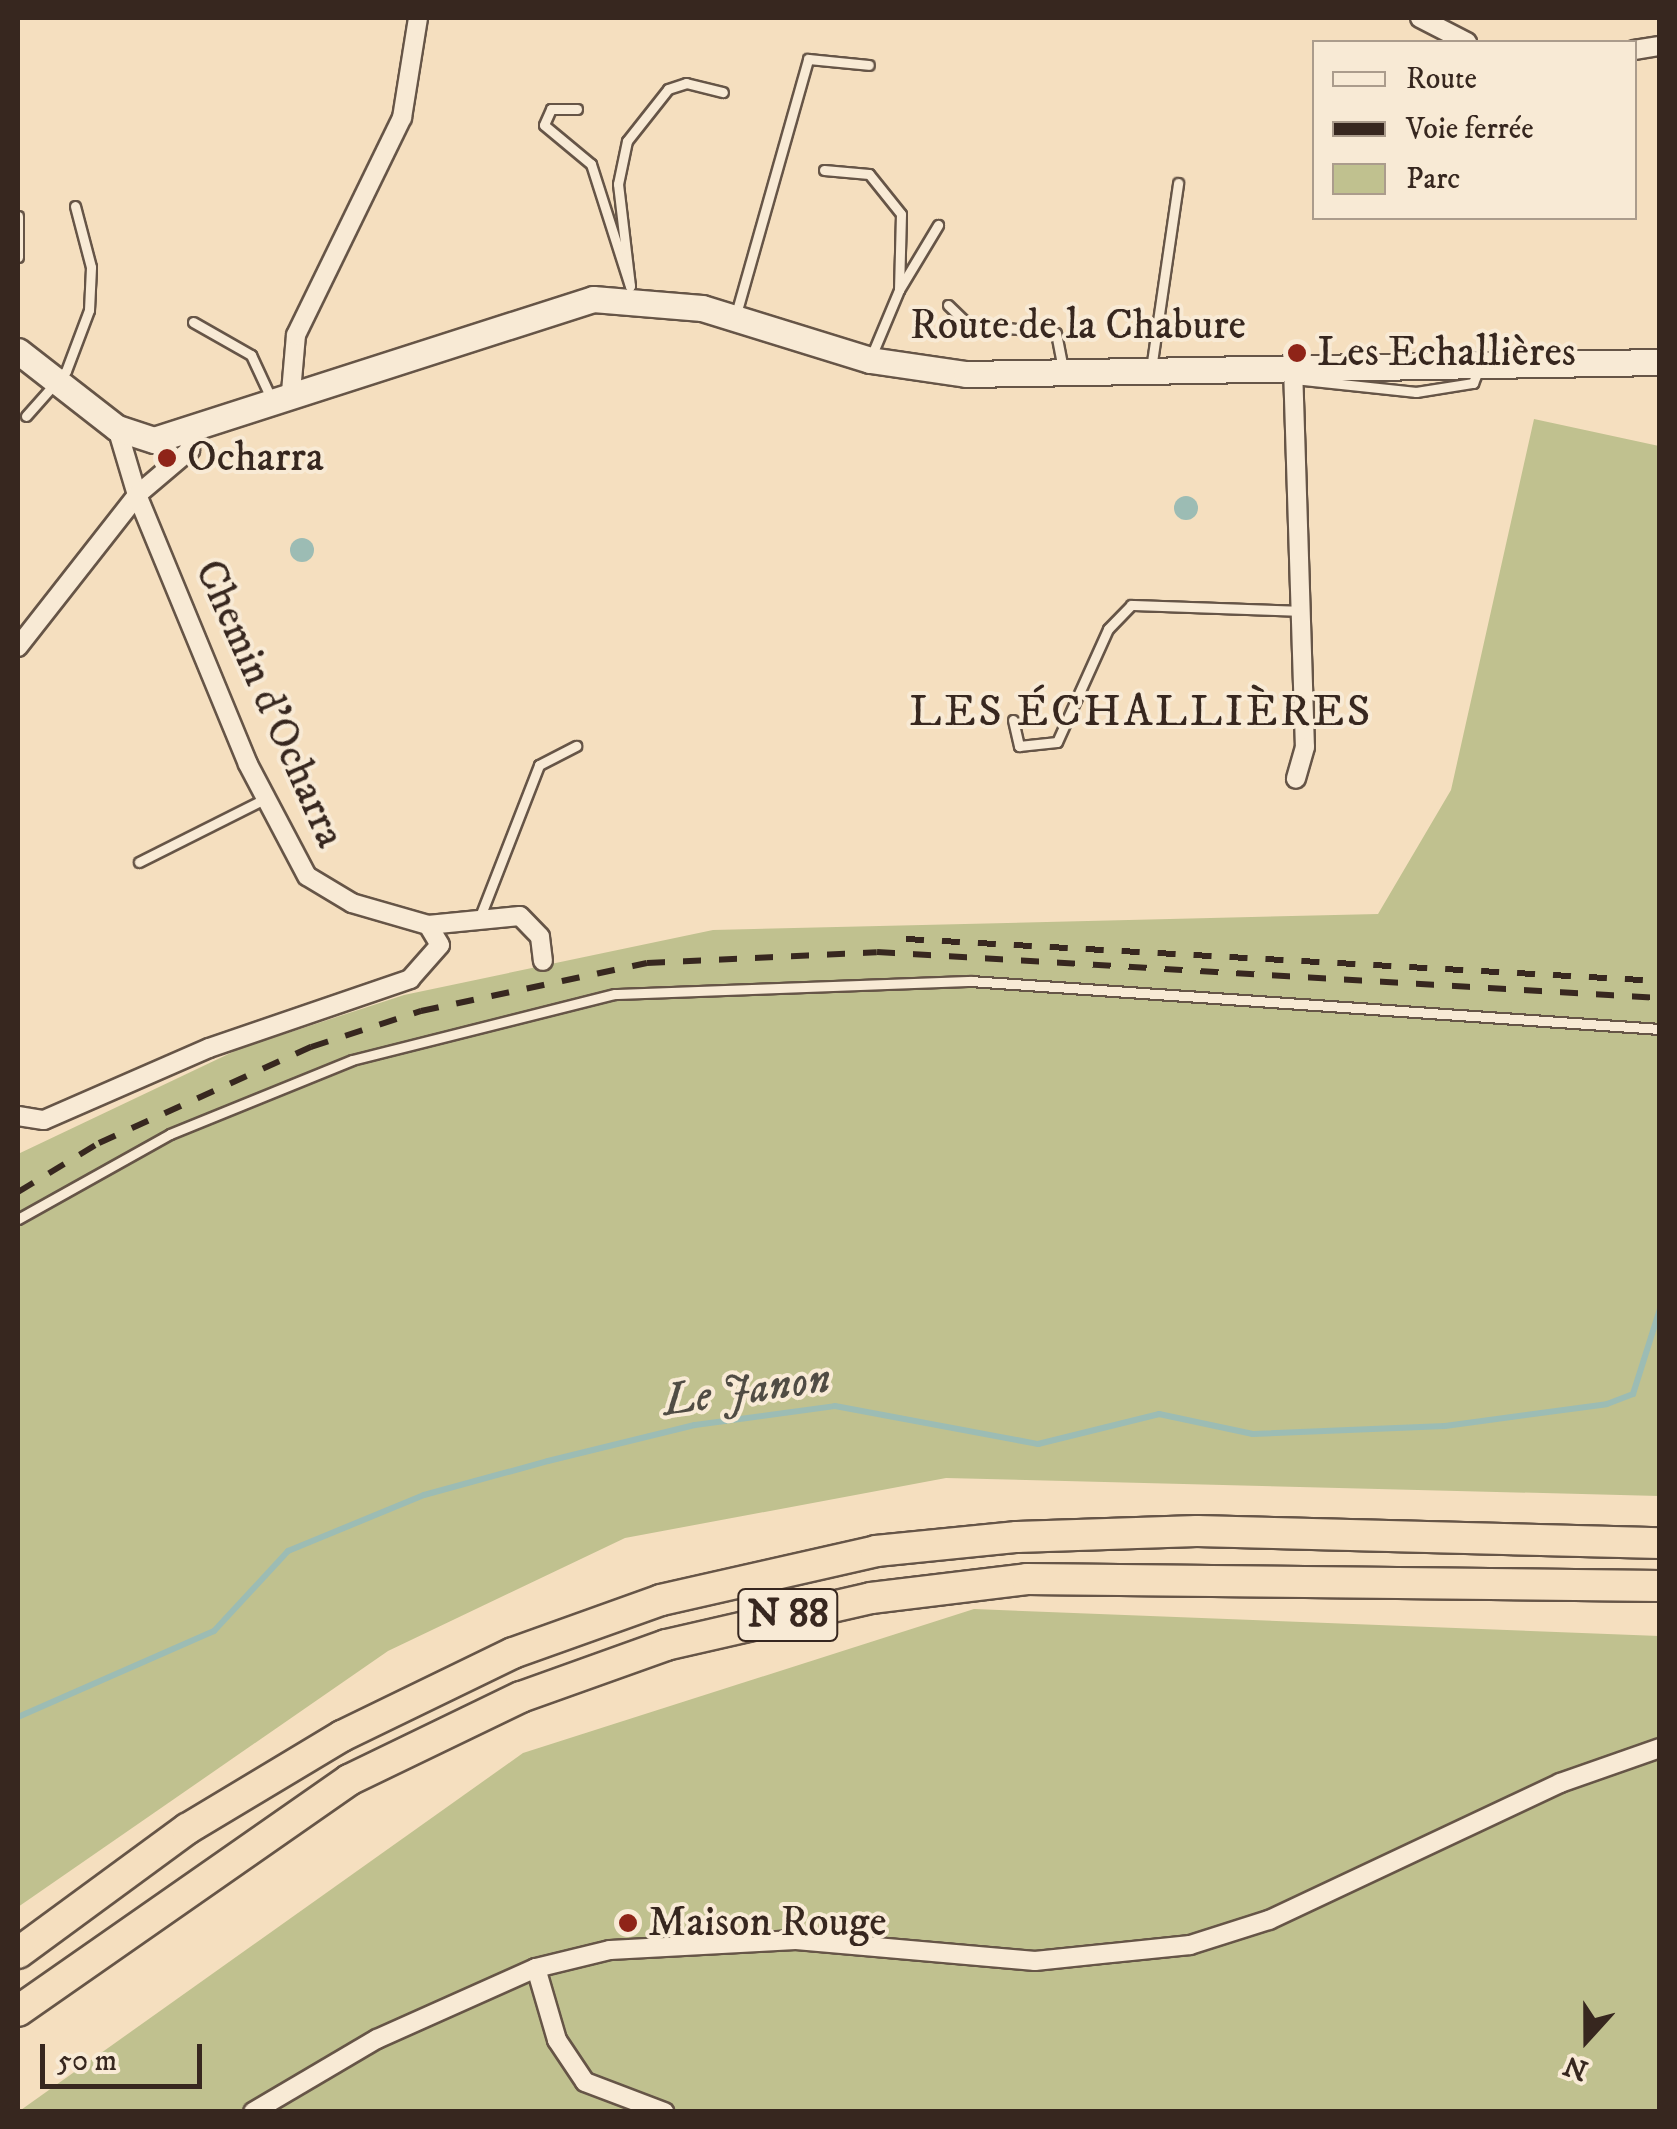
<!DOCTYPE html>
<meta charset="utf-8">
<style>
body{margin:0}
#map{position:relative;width:1677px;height:2129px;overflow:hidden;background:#f5dfbf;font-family:"IM FELL DW Pica",serif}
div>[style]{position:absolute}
.green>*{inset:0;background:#c0c18f}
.water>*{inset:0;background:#9cbcb4}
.round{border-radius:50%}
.stream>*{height:6px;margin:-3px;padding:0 3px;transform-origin:3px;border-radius:3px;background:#9cbcb4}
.roads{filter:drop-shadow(2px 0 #665547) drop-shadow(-2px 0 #665547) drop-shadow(0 2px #665547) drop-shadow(0 -2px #665547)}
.service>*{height:9px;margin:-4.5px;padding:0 4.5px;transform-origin:4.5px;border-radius:4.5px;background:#f8ead5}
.minor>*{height:18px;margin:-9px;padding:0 9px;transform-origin:9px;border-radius:9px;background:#f8ead5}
.secondary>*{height:25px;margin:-12.5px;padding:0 12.5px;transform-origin:12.5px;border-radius:12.5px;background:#f8ead5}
.trunk>*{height:30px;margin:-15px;padding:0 15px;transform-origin:15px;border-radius:15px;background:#f5dfbf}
.rail>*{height:6px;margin-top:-3px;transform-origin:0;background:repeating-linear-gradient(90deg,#37271f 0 18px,transparent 0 36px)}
.dots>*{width:28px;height:28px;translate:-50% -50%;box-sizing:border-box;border:5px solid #f8ead5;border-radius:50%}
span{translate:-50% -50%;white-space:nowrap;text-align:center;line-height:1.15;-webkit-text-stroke:8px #f8ead5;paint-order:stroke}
.shield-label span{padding:2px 8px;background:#f8ead5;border:2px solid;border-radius:8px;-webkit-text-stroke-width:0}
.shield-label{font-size:40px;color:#37271f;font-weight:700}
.street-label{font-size:42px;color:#37271f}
.poi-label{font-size:42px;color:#37271f}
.left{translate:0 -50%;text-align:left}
.neighbourhood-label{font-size:45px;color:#37271f;letter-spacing:2.5px}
.water-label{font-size:45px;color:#504c44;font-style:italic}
.frame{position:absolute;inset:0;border:20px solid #37271f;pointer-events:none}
.legend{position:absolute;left:1312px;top:40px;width:325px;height:180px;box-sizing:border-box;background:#f8ead5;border:2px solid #ab9c8c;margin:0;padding:12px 18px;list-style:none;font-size:30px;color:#37271f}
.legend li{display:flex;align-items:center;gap:20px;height:50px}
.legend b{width:50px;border:2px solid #ab9c8c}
.north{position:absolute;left:1537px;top:1989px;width:100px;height:100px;-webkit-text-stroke:8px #f8ead5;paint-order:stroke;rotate:201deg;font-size:28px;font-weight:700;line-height:40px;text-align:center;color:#37271f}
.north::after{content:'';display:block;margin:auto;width:35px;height:45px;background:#37271f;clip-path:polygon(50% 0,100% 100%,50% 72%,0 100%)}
.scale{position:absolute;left:40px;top:2044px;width:162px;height:45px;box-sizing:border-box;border:5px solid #37271f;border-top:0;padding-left:12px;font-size:30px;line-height:35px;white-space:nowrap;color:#37271f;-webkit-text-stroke:8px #f8ead5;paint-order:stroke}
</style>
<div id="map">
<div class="green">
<div style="clip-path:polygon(1534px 419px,1659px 446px,1659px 1496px,946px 1478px,625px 1538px,388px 1651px,18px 1907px,18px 1154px,239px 1049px,404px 995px,713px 930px,1378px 914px,1451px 790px)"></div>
<div style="clip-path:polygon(974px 1609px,1659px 1636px,1659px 2111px,18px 2112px,523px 1753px)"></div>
</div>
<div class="water">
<div class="round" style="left:1174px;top:496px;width:24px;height:24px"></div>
<div class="round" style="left:290px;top:538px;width:24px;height:24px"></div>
</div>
<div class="stream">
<div style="left:18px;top:1717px;width:214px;rotate:-23.7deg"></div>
<div style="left:214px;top:1631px;width:109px;rotate:-47.2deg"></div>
<div style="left:288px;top:1551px;width:147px;rotate:-22.4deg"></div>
<div style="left:424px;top:1495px;width:129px;rotate:-15.3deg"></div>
<div style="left:548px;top:1461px;width:151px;rotate:-13.8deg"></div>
<div style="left:695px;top:1425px;width:141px;rotate:-7.7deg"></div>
<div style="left:835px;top:1406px;width:207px;rotate:10.6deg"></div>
<div style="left:1038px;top:1444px;width:125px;rotate:-13.9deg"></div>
<div style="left:1159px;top:1414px;width:96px;rotate:12deg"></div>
<div style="left:1253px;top:1434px;width:192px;rotate:-2.4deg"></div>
<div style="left:1445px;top:1426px;width:163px;rotate:-7.7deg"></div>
<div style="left:1607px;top:1404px;width:28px;rotate:-21deg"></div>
<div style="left:1633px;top:1394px;width:89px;rotate:-72.4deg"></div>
</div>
<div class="roads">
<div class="service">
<div style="left:577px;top:109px;width:26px;rotate:180deg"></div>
<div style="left:551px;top:109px;width:17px;rotate:114deg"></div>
<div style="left:544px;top:125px;width:61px;rotate:39.7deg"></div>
<div style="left:591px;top:164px;width:128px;rotate:72.3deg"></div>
<div style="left:824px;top:170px;width:45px;rotate:5.1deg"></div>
<div style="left:869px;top:174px;width:51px;rotate:51.3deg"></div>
<div style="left:901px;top:214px;width:76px;rotate:91.5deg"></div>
<div style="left:899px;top:290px;width:73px;rotate:112.7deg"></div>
<div style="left:18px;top:216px;width:41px;rotate:90deg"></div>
<div style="left:630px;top:286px;width:103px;rotate:-96.7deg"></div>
<div style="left:618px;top:184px;width:44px;rotate:-78.2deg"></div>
<div style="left:627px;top:141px;width:66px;rotate:-51.7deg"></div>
<div style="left:668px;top:89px;width:19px;rotate:-18deg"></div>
<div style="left:686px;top:83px;width:38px;rotate:14deg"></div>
<div style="left:899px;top:290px;width:76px;rotate:-59deg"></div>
<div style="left:948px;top:305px;width:28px;rotate:44deg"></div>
<div style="left:968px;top:324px;width:88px;rotate:5.8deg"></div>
<div style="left:1056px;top:333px;width:38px;rotate:79deg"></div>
<div style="left:736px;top:314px;width:265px;rotate:-74.2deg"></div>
<div style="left:808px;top:59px;width:61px;rotate:5.6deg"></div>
<div style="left:193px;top:322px;width:67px;rotate:29.6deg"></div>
<div style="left:251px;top:355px;width:47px;rotate:65.1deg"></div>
<div style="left:1151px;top:369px;width:188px;rotate:-81.7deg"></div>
<div style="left:1294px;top:379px;width:123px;rotate:6.1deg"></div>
<div style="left:1416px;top:392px;width:58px;rotate:-9deg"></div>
<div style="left:1473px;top:383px;width:18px;rotate:-68deg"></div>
<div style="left:26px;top:416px;width:60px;rotate:-48.4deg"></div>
<div style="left:66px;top:371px;width:65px;rotate:-69.3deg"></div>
<div style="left:89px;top:310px;width:43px;rotate:-87.3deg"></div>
<div style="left:91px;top:267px;width:63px;rotate:-104.7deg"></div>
<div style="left:1013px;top:720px;width:27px;rotate:77deg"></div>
<div style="left:1019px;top:746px;width:38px;rotate:-6deg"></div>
<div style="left:1057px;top:742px;width:124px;rotate:-65.7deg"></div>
<div style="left:1108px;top:629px;width:33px;rotate:-46deg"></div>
<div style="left:1131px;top:605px;width:168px;rotate:2deg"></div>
<div style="left:139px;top:862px;width:142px;rotate:-26.7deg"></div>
<div style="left:481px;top:914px;width:160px;rotate:-68.7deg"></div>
<div style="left:539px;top:765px;width:42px;rotate:-27.2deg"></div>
<div style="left:18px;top:1219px;width:174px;rotate:-29.2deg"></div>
<div style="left:170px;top:1134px;width:196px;rotate:-22.1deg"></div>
<div style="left:352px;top:1060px;width:271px;rotate:-14.1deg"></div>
<div style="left:615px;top:994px;width:355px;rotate:-2.1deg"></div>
<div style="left:970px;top:981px;width:692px;rotate:3.98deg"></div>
</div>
<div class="minor">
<div style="left:1420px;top:18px;width:53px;rotate:27.1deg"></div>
<div style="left:1634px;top:50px;width:26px;rotate:-9deg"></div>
<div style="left:1293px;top:367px;width:380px;rotate:88.2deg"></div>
<div style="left:1305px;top:747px;width:33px;rotate:106deg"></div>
<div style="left:291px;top:392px;width:57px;rotate:-85deg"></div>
<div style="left:296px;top:335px;width:242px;rotate:-64deg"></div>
<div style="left:402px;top:118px;width:101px;rotate:-80.9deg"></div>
<div style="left:18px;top:647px;width:193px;rotate:-51.9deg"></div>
<div style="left:137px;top:495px;width:70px;rotate:-106.6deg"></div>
<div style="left:428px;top:925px;width:92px;rotate:-5.6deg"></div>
<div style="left:520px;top:916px;width:29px;rotate:46deg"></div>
<div style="left:540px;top:937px;width:24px;rotate:83deg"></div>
<div style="left:18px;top:1116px;width:26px;rotate:9deg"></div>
<div style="left:44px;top:1120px;width:180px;rotate:-23.6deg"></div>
<div style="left:209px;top:1048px;width:213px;rotate:-18.9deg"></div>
<div style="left:410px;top:979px;width:45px;rotate:-48.6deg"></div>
<div style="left:440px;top:945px;width:23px;rotate:-121deg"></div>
<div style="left:428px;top:925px;width:79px;rotate:-163.9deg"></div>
<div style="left:352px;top:903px;width:52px;rotate:-149deg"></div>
<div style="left:307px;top:876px;width:127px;rotate:-117.8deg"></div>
<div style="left:248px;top:764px;width:291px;rotate:-112.4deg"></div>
<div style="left:137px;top:495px;width:70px;rotate:-40.3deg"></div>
<div style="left:190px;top:450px;width:15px;rotate:-94deg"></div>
<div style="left:536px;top:1968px;width:75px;rotate:73.7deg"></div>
<div style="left:557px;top:2040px;width:50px;rotate:56.3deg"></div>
<div style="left:585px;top:2082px;width:85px;rotate:20.8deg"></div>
<div style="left:253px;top:2112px;width:144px;rotate:-30.5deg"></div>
<div style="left:377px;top:2039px;width:174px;rotate:-24.1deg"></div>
<div style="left:536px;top:1968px;width:76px;rotate:-13.7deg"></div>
<div style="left:610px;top:1950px;width:186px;rotate:-3.1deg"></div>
<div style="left:796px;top:1940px;width:240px;rotate:5deg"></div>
<div style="left:1035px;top:1961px;width:156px;rotate:-5.9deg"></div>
<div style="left:1190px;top:1945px;width:83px;rotate:-17.6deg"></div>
<div style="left:1269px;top:1920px;width:322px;rotate:-25.2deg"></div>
<div style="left:1560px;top:1783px;width:106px;rotate:-19.3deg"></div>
</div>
<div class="secondary">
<div style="left:18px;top:351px;width:125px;rotate:37.9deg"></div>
<div style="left:117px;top:428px;width:39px;rotate:18deg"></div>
<div style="left:154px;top:440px;width:461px;rotate:-17.8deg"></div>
<div style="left:593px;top:299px;width:109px;rotate:4.7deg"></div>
<div style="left:702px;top:308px;width:176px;rotate:17.2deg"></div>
<div style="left:870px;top:360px;width:97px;rotate:8.3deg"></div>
<div style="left:966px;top:374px;width:694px;rotate:-0.99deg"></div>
</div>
<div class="trunk">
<div style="left:18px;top:1953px;width:210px;rotate:-36.3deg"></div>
<div style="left:187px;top:1829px;width:181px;rotate:-31deg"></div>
<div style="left:342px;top:1736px;width:190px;rotate:-25.9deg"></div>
<div style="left:513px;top:1653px;width:157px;rotate:-19.7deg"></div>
<div style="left:661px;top:1600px;width:221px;rotate:-12.8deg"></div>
<div style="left:876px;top:1551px;width:142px;rotate:-5.7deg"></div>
<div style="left:1017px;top:1537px;width:180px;rotate:-1.9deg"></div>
<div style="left:1197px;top:1531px;width:463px;rotate:1.5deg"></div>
<div style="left:18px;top:2011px;width:404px;rotate:-34.9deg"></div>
<div style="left:349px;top:1780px;width:191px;rotate:-25.8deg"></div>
<div style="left:521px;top:1697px;width:154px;rotate:-19.7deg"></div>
<div style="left:666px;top:1645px;width:210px;rotate:-12.9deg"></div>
<div style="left:871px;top:1598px;width:157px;rotate:-6.9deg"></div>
<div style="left:1027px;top:1579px;width:633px;rotate:0.63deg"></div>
</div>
</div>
<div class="rail">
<div style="left:906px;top:939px;width:755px;rotate:3.19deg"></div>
<div style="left:18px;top:1192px;width:95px;rotate:-31.2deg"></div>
<div style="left:99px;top:1143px;width:233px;rotate:-24.4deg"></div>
<div style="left:311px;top:1047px;width:116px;rotate:-18.1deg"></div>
<div style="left:421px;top:1011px;width:231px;rotate:-12deg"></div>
<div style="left:647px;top:963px;width:230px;rotate:-2.7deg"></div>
<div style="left:877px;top:952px;width:784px;rotate:3.36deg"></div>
</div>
<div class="dots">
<div style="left:1297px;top:353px;background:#8f2418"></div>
<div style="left:167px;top:458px;background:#8f2418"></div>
<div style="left:628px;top:1923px;background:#8f2418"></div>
</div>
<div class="shield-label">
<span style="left:788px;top:1615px">N 88</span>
</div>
<div class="street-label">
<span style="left:1078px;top:326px">Route de la Chabure</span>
<span style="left:269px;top:704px;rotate:66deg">Chemin d'Ocharra</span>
</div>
<div class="poi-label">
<span class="left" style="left:1317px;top:353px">Les Echallières</span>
<span class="left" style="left:187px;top:458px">Ocharra</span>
<span class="left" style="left:648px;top:1923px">Maison Rouge</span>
</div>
<div class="neighbourhood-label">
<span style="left:1141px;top:713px">LES ÉCHALLIÈRES</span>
</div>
<div class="water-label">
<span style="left:747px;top:1391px;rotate:-8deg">Le Janon</span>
</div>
<div class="frame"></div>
<ul class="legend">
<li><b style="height:12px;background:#f8ead5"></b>Route</li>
<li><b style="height:12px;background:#37271f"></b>Voie ferrée</li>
<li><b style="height:28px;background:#c0c18f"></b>Parc</li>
</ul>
<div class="north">N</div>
<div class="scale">50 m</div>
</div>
